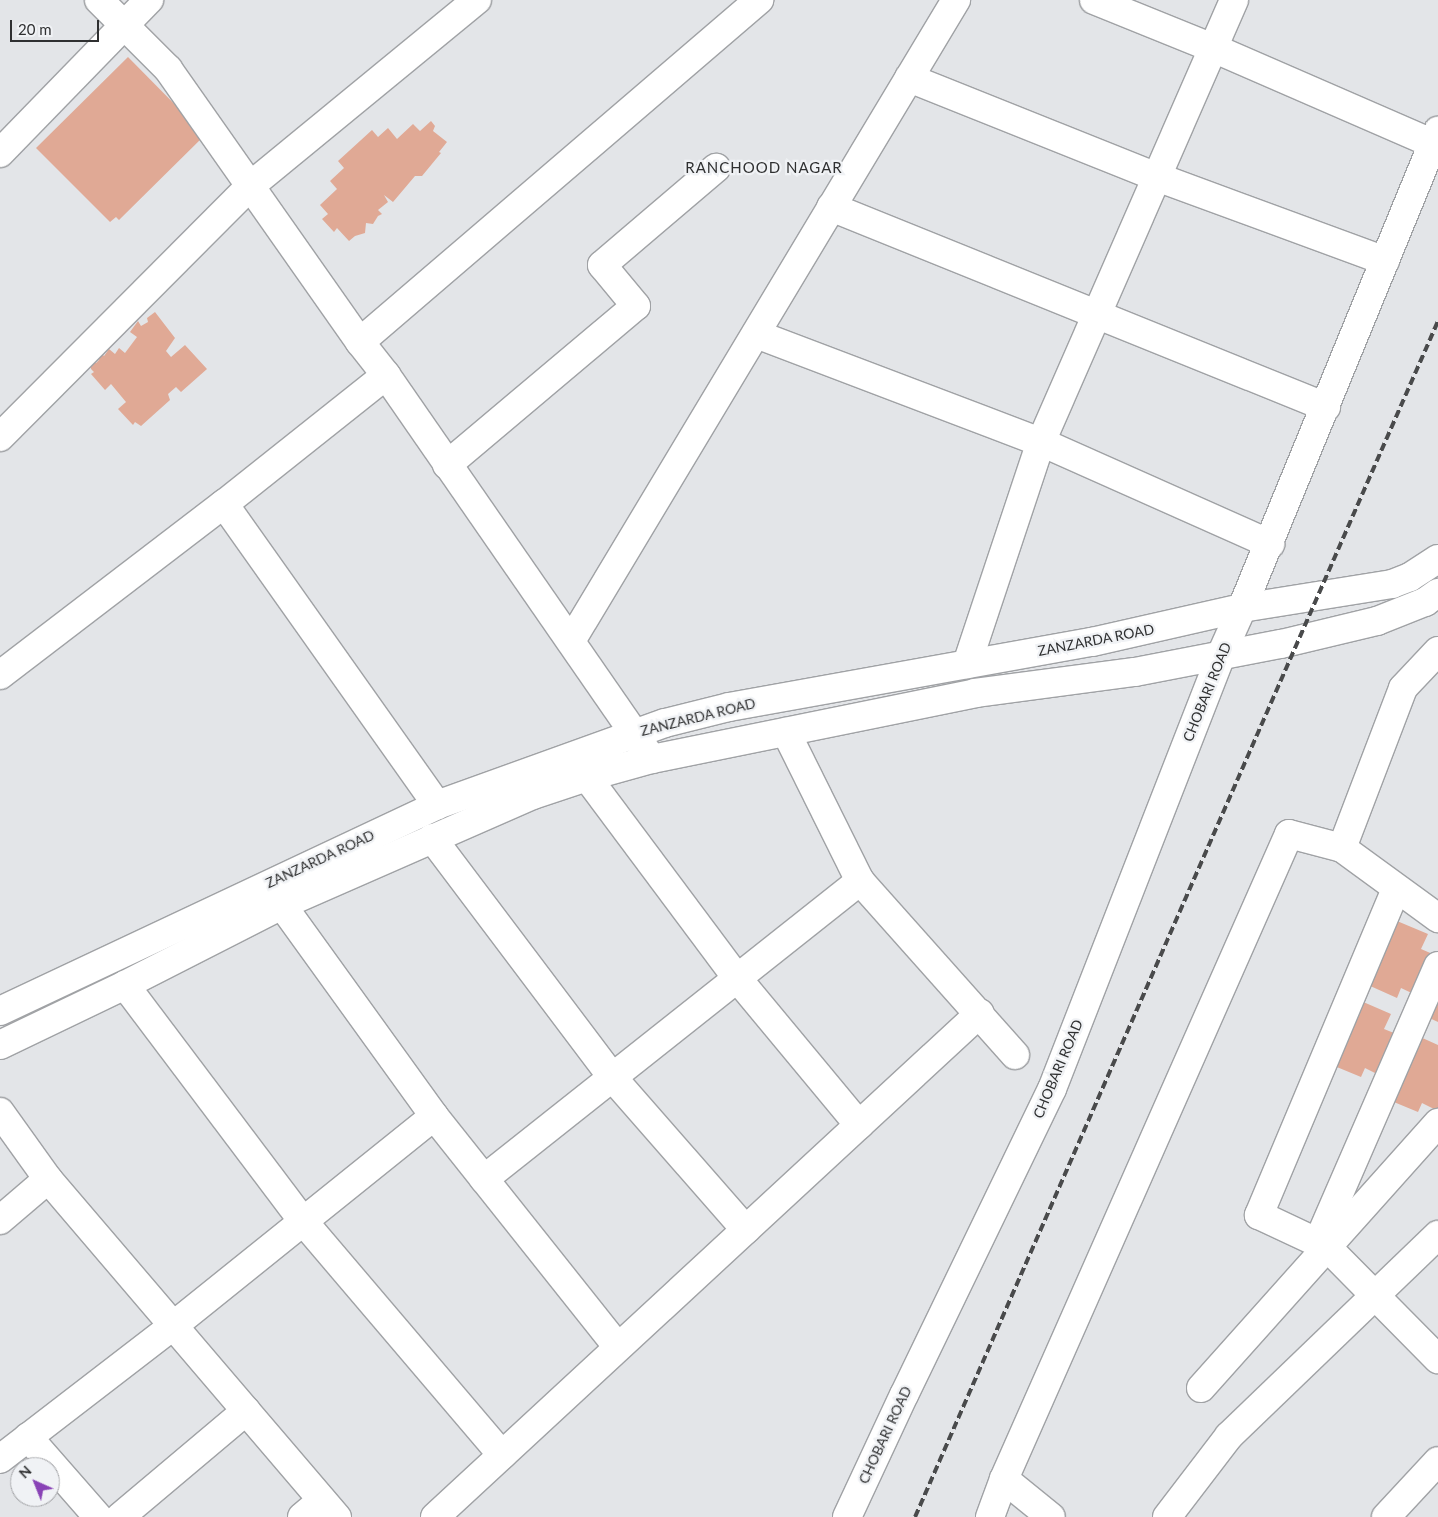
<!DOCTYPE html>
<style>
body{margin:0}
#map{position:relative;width:1438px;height:1517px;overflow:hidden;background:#e3e5e8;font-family:Lato,sans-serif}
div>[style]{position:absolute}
.building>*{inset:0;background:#e0a995}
.roads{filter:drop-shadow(1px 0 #a0a2a5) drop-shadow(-1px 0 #a0a2a5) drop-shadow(0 1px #a0a2a5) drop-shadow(0 -1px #a0a2a5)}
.minor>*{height:28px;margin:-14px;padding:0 14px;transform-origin:14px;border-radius:14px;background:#fff}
.tertiary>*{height:28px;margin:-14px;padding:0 14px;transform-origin:14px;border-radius:14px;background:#fff}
.secondary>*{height:28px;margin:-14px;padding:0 14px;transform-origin:14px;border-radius:14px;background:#fff}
.rail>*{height:4px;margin-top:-2px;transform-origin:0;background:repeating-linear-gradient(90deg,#494a4b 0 8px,transparent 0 12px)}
span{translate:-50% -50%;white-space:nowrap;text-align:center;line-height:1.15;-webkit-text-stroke:4.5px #f0f2f5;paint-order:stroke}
.street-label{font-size:14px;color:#2f3031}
.neighbourhood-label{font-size:15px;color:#2f3031;letter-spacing:1px}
.north{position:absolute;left:10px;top:1457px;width:50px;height:50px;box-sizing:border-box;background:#f0f2f5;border:1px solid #a3a4a7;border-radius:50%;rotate:316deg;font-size:14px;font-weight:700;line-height:20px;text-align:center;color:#2f3031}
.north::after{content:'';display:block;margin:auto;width:18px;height:22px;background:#8943b6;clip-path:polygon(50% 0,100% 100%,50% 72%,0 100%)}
.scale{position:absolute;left:10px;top:20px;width:89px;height:22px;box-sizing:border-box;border:2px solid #2f3031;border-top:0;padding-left:6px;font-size:15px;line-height:18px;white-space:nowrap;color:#2f3031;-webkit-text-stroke:4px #f0f2f5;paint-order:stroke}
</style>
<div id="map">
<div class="building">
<div style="clip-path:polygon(128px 57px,205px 135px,119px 220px,116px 217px,110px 222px,36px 148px)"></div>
<div style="clip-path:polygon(431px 121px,435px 126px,433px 131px,447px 142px,439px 152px,441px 153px,422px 176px,415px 176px,393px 202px,384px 195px,388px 202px,378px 210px,382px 214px,378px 216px,373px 224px,366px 223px,365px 233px,355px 236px,349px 241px,337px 228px,334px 232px,322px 219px,328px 214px,320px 205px,337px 189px,330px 181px,344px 168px,338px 161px,372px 130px,378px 137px,388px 128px,397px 139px,413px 124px,420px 131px)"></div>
<div style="clip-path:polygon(155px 312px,175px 338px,166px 351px,171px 357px,185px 345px,207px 369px,181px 392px,176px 387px,168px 394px,170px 400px,141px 426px,135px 422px,133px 425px,118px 409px,126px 402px,111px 384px,105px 390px,91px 374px,94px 372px,91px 369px,91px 362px,96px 363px,99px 360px,100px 352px,104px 356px,109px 349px,115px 354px,119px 348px,125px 353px,137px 337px,130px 332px,138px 321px,141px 326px,148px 322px,147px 318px)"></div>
<div style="clip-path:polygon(1397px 921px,1428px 934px,1421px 949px,1435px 955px,1418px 996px,1401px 988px,1397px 998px,1368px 985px)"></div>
<div style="clip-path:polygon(1438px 987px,1438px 1022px,1425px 1016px)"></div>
<div style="clip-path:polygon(1361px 1001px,1391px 1014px,1384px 1029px,1399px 1035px,1381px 1076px,1365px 1068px,1361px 1077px,1332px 1065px)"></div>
<div style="clip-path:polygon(1418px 1036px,1438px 1045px,1438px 1111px,1422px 1103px,1418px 1112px,1389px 1100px)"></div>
</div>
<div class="roads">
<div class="minor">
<div style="left:99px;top:0;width:98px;rotate:45deg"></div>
<div style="left:168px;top:69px;width:334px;rotate:54.9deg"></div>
<div style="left:360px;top:342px;width:42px;rotate:51.8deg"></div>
<div style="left:386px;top:375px;width:467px;rotate:55.3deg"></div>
<div style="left:1094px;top:0;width:128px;rotate:22deg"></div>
<div style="left:1213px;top:48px;width:239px;rotate:23.5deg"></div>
<div style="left:909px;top:78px;width:267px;rotate:21.8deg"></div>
<div style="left:1157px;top:177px;width:243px;rotate:20.2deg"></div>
<div style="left:0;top:153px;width:214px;rotate:-45.8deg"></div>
<div style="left:831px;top:207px;width:534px;rotate:22deg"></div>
<div style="left:756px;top:334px;width:305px;rotate:20.8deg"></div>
<div style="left:1041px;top:442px;width:251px;rotate:24deg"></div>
<div style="left:360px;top:342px;width:526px;rotate:-40.6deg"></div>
<div style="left:0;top:437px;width:353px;rotate:-45.1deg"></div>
<div style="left:249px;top:187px;width:295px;rotate:-39.4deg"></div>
<div style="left:447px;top:465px;width:247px;rotate:-40.1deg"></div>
<div style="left:636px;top:306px;width:53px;rotate:-129.7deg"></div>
<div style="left:602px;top:265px;width:150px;rotate:-40.4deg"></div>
<div style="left:224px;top:504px;width:369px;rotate:54.7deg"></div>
<div style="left:1242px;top:608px;width:516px;rotate:-67.66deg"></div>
<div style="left:571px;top:641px;width:748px;rotate:-59.01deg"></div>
<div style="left:967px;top:664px;width:234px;rotate:-71.6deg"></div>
<div style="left:1041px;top:442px;width:482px;rotate:-66.4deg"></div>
<div style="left:0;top:675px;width:282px;rotate:-37.4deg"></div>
<div style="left:224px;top:504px;width:207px;rotate:-38.5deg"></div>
<div style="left:786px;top:732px;width:166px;rotate:63.6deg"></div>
<div style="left:860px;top:881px;width:233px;rotate:48.3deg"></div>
<div style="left:587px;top:777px;width:251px;rotate:53.3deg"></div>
<div style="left:737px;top:978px;width:191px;rotate:50.3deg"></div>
<div style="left:432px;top:838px;width:299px;rotate:53deg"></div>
<div style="left:612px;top:1077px;width:203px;rotate:48.8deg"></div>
<div style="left:1342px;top:848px;width:171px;rotate:-69.1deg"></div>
<div style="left:1403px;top:688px;width:51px;rotate:-46.6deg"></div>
<div style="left:1396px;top:889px;width:354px;rotate:112.8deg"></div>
<div style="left:1259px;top:1215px;width:75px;rotate:25.2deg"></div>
<div style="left:1327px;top:1247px;width:158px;rotate:45.3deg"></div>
<div style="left:282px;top:905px;width:260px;rotate:54.2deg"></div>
<div style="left:434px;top:1116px;width:295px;rotate:51.5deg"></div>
<div style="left:125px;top:985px;width:296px;rotate:53deg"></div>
<div style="left:303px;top:1221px;width:307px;rotate:49.6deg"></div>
<div style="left:0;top:1112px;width:82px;rotate:54.4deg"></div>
<div style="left:48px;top:1179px;width:445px;rotate:49.5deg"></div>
<div style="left:484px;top:1179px;width:480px;rotate:-38.4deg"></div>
<div style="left:0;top:1220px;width:63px;rotate:-40.5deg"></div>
<div style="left:1318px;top:1242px;width:301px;rotate:-66.5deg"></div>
<div style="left:1201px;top:1388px;width:356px;rotate:-48.2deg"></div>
<div style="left:28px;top:1437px;width:106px;rotate:48.8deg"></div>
<div style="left:0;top:1459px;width:218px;rotate:-37.6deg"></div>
<div style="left:173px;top:1326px;width:335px;rotate:-38.8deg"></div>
<div style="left:1004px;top:1479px;width:60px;rotate:39deg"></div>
<div style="left:120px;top:1517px;width:165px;rotate:-40.1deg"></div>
<div style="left:302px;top:1517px;width:26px;rotate:-40deg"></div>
<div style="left:435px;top:1517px;width:742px;rotate:-42.76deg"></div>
<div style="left:990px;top:1517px;width:40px;rotate:-69.8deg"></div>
<div style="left:1004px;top:1479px;width:705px;rotate:-66.16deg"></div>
<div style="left:1289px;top:834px;width:55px;rotate:14.8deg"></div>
<div style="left:1342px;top:848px;width:119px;rotate:36.1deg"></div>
<div style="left:1167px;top:1517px;width:102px;rotate:-52.6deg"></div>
<div style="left:1229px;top:1436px;width:290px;rotate:-43.9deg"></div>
<div style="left:1386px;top:1517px;width:76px;rotate:-47.1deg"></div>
</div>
<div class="tertiary">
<div style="left:847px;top:1517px;width:135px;rotate:-65deg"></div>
<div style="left:904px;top:1395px;width:340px;rotate:-64.2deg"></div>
<div style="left:1052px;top:1089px;width:466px;rotate:-68.7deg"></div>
<div style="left:1221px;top:655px;width:51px;rotate:-65.9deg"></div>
</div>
<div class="secondary">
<div style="left:0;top:1011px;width:483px;rotate:-25.2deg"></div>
<div style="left:437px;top:805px;width:242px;rotate:-19.8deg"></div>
<div style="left:665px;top:723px;width:66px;rotate:-14deg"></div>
<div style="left:729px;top:707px;width:369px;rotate:-10.2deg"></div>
<div style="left:1092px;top:642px;width:154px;rotate:-12.8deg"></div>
<div style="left:1242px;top:608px;width:152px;rotate:-9.1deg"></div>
<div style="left:1392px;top:584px;width:19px;rotate:-21deg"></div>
<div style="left:1410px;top:577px;width:33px;rotate:-33deg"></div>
<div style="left:0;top:1045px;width:139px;rotate:-25.6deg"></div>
<div style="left:125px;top:985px;width:176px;rotate:-27deg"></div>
<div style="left:282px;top:905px;width:274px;rotate:-23.7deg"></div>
<div style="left:533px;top:795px;width:57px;rotate:-18.4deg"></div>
<div style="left:587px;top:777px;width:67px;rotate:-15.5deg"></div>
<div style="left:652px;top:759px;width:330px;rotate:-11.5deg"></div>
<div style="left:975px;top:693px;width:161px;rotate:-7.5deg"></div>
<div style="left:1135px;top:672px;width:149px;rotate:-10.9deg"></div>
<div style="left:1281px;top:644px;width:99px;rotate:-13.5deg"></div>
<div style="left:1377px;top:621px;width:52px;rotate:-21.6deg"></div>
<div style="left:1425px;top:602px;width:16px;rotate:-35deg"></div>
</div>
</div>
<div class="rail">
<div style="left:915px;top:1517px;width:1305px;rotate:-66.38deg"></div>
</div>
<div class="street-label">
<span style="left:1096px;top:640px;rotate:-11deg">ZANZARDA ROAD</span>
<span style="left:1207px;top:692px;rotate:-68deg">CHOBARI ROAD</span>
<span style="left:698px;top:717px;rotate:-14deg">ZANZARDA ROAD</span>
<span style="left:320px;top:859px;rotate:-25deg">ZANZARDA ROAD</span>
<span style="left:1058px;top:1069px;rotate:-67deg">CHOBARI ROAD</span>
<span style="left:885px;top:1435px;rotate:-65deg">CHOBARI ROAD</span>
</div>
<div class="neighbourhood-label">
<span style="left:764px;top:168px">RANCHOOD NAGAR</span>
</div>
<div class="north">N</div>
<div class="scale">20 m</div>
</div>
